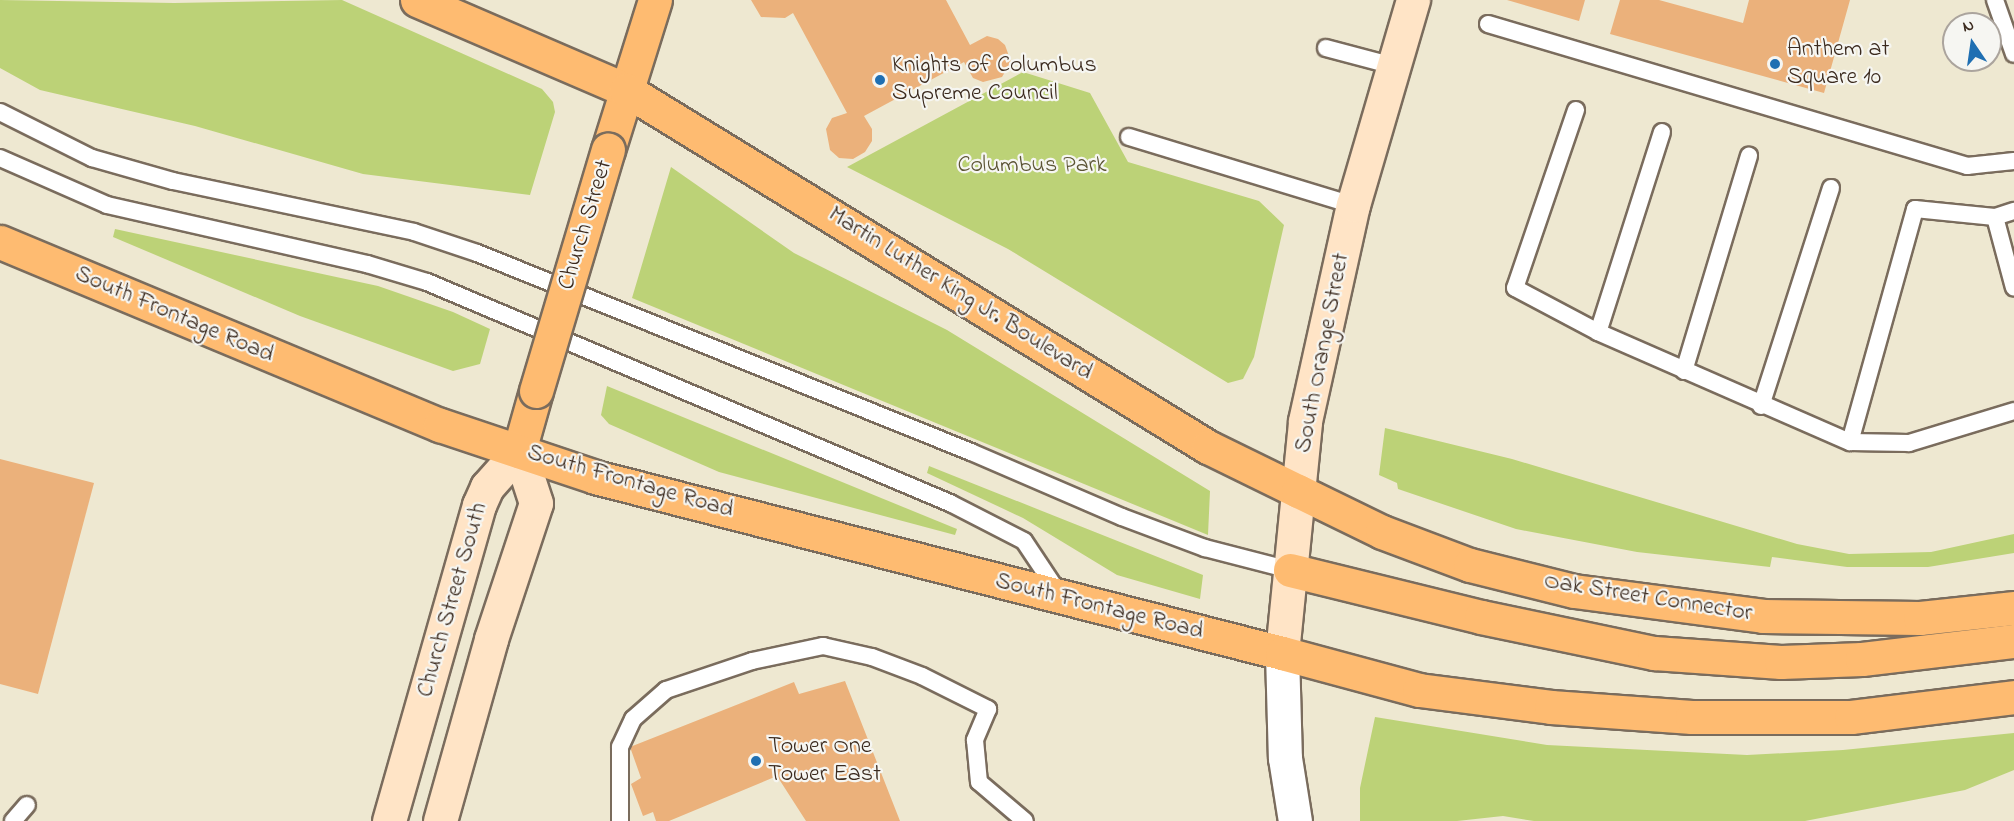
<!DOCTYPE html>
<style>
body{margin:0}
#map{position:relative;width:2014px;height:821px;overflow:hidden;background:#eee8d1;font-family:"Indie Flower",sans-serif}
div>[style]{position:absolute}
.green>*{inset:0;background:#bcd277}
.building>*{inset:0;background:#ebb17b}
.roads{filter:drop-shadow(2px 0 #7a6c5d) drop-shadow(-2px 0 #7a6c5d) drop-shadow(0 2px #7a6c5d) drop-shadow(0 -2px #7a6c5d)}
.service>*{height:16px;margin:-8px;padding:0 8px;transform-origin:8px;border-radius:8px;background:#fff}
.tertiary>*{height:33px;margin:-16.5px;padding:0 16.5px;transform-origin:16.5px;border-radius:16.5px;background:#fff}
.secondary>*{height:33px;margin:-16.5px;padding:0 16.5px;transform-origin:16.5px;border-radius:16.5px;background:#ffe4c6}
.primary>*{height:33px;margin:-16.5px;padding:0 16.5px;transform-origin:16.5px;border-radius:16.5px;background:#febb71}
.trunk>*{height:33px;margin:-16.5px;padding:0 16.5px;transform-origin:16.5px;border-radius:16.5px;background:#febb71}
.motorway>*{height:33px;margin:-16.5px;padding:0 16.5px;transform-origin:16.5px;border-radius:16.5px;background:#febb71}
.bridges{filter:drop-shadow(2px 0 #7a6c5d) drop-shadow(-2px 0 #7a6c5d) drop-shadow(0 2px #7a6c5d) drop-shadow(0 -2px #7a6c5d)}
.primary-bridge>*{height:33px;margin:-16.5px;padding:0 16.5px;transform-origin:16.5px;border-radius:16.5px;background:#febb71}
.dots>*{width:16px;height:16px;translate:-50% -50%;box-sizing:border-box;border:3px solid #f6f6f2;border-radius:50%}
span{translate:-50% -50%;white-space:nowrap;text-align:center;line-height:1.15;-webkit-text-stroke:4.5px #f6f6f2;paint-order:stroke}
.poi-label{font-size:24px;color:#3b2a1e}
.left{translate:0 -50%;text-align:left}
.park-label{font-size:24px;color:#5b5434}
.street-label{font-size:24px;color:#3b2a1e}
.north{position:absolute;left:1942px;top:12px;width:60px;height:60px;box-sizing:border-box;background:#f6f6f2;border:2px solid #aba49d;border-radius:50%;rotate:347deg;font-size:16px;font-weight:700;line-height:24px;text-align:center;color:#3b2a1e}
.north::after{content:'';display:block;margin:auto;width:21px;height:27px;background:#1f6fb2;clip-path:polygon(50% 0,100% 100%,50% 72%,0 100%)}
</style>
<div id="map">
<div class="green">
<div style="clip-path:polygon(0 0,174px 3px,342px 0,542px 89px,553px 102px,555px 112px,530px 195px,363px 174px,195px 126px,40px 90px,0 68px)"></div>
<div style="clip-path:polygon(1023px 72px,1090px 93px,1128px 162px,1259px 201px,1284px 225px,1254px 357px,1243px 379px,1228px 383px,1008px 249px,847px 167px)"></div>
<div style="clip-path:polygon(671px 167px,794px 253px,947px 330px,1210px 491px,1208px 535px,632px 298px)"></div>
<div style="clip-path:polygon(115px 229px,378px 286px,453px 312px,490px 329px,480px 364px,453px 371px,300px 316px,113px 237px)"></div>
<div style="clip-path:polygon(607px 386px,957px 529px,955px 535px,719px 472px,609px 424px,601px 415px)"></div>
<div style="clip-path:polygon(1385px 428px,1512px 459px,1797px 544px,1849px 554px,1931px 552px,2014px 534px,2014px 553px,1928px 567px,1847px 567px,1772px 557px,1770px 567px,1637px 552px,1516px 529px,1398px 489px,1397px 483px,1379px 475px)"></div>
<div style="clip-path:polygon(929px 466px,1203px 575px,1200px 599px,1117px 575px,1023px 518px,927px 473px)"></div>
<div style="clip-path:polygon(1375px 717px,1547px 745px,1747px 755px,1843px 750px,2014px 733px,2014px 770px,1965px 790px,1805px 821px,1534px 821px,1503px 816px,1457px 821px,1360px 821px,1360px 788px)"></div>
</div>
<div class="building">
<div style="clip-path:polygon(751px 0,946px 0,970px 45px,987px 36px,998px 39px,1005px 45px,1011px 62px,1002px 77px,983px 82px,973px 78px,964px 62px,864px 116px,872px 129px,872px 141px,865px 152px,853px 159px,839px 158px,830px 150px,826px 129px,832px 118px,847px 113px,793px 13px,785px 18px,761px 17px)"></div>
<div style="clip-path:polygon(1507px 0,1585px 0,1579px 21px)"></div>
<div style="clip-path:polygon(1620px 0,1659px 0,1743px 23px,1749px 0,1850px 0,1824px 93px,1610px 34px)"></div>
<div style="clip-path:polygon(0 459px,94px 483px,38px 694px,0 684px)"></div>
<div style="clip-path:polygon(845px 681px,900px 821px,806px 821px,777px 776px,669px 821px,656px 821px,653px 812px,643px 816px,631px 784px,641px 778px,630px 747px,794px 682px,799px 694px)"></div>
</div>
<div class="roads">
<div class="service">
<div style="left:1995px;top:0;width:57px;rotate:70.6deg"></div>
<div style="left:1488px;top:24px;width:500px;rotate:16.5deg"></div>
<div style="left:1967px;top:166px;width:47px;rotate:-6.1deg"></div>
<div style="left:1326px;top:48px;width:70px;rotate:14.8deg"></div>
<div style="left:1576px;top:110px;width:188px;rotate:108.9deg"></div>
<div style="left:1515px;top:288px;width:94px;rotate:27.9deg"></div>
<div style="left:0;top:112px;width:103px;rotate:26.6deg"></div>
<div style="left:92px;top:158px;width:84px;rotate:15.9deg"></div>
<div style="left:173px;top:181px;width:246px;rotate:11.9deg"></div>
<div style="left:414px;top:232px;width:66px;rotate:18.4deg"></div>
<div style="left:477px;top:253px;width:533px;rotate:21.94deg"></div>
<div style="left:971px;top:452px;width:164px;rotate:23.3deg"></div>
<div style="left:1122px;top:517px;width:89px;rotate:20.5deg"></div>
<div style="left:1205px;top:548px;width:88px;rotate:14.5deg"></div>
<div style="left:1662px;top:132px;width:210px;rotate:107.7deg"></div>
<div style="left:1598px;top:332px;width:275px;rotate:23.6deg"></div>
<div style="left:1850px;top:442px;width:242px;rotate:-74.4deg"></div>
<div style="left:1915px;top:209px;width:80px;rotate:5.7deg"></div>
<div style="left:1995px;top:217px;width:20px;rotate:-18deg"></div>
<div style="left:1129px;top:137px;width:234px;rotate:16.9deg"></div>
<div style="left:0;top:158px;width:117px;rotate:23.7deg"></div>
<div style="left:107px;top:205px;width:267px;rotate:12.8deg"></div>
<div style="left:367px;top:264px;width:63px;rotate:16.7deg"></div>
<div style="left:427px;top:282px;width:568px;rotate:22.91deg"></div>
<div style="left:950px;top:503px;width:83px;rotate:27.2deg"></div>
<div style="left:1024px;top:541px;width:65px;rotate:56.3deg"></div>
<div style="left:1995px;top:217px;width:73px;rotate:75deg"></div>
<div style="left:1684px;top:371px;width:225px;rotate:-73.2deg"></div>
<div style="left:1761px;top:406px;width:229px;rotate:-72.2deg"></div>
<div style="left:1850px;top:442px;width:59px;rotate:1deg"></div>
<div style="left:1909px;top:443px;width:110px;rotate:-16.9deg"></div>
<div style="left:13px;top:821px;width:21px;rotate:-49deg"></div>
<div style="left:620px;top:821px;width:74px;rotate:-90deg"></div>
<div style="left:620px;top:747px;width:31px;rotate:-65deg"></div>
<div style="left:633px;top:719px;width:44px;rotate:-41.3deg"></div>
<div style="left:666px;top:690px;width:91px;rotate:-18.6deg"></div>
<div style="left:752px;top:661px;width:73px;rotate:-11.9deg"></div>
<div style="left:823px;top:646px;width:50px;rotate:12.7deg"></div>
<div style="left:872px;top:657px;width:53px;rotate:20.8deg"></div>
<div style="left:922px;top:676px;width:74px;rotate:26.6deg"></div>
<div style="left:988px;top:709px;width:34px;rotate:113deg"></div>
<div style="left:975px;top:740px;width:42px;rotate:84.6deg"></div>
<div style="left:979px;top:782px;width:60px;rotate:40.3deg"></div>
</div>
<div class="tertiary">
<div style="left:1282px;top:653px;width:105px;rotate:88.4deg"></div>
<div style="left:1285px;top:758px;width:64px;rotate:81deg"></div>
</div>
<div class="secondary">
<div style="left:1282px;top:653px;width:233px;rotate:-84.3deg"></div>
<div style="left:1305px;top:421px;width:221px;rotate:-77.5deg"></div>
<div style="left:1353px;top:205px;width:214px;rotate:-73.7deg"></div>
<div style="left:389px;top:821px;width:329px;rotate:-74.1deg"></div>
<div style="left:479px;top:505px;width:20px;rotate:-66deg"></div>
<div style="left:487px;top:487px;width:48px;rotate:-48.4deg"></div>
<div style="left:440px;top:821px;width:189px;rotate:-74.3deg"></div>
<div style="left:491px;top:639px;width:143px;rotate:-71.7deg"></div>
<div style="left:536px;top:503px;width:55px;rotate:-108.1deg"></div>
</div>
<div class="primary">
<div style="left:608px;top:150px;width:157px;rotate:-72.6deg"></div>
<div style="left:519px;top:451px;width:62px;rotate:-74.2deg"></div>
</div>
<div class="trunk">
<div style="left:417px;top:0;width:228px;rotate:23.3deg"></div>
<div style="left:626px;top:90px;width:683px;rotate:31.53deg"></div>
<div style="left:1208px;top:447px;width:100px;rotate:26.1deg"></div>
<div style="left:0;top:242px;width:477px;rotate:22.6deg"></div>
<div style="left:440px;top:425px;width:163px;rotate:18.5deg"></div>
<div style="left:595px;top:477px;width:709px;rotate:14.37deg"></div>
</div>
<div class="motorway">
<div style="left:1298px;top:491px;width:93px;rotate:26deg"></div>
<div style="left:1382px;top:532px;width:94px;rotate:20.6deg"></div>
<div style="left:1470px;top:565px;width:107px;rotate:14deg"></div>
<div style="left:1574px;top:591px;width:191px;rotate:7.5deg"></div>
<div style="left:1763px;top:616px;width:157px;rotate:0.7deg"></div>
<div style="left:1920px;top:618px;width:95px;rotate:-6.1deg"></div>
<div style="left:1290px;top:570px;width:197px;rotate:13.8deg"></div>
<div style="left:1481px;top:617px;width:177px;rotate:11.8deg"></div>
<div style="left:1654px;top:653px;width:127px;rotate:4.1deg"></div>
<div style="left:1781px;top:662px;width:81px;rotate:-2.1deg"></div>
<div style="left:1862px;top:659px;width:153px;rotate:-6.8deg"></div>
<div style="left:1282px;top:653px;width:142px;rotate:15.1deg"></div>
<div style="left:1419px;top:690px;width:133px;rotate:7.3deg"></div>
<div style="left:1551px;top:707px;width:141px;rotate:4.1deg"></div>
<div style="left:1692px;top:717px;width:159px"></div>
<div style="left:1851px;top:717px;width:164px;rotate:-7deg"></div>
</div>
</div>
<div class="bridges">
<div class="primary-bridge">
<div style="left:536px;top:391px;width:252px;rotate:-73.4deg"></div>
</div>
</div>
<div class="dots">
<div style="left:1775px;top:64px;background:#1f6fb2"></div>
<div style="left:880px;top:80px;background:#1f6fb2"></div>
<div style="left:756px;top:761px;background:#1f6fb2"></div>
</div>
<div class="poi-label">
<span class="left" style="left:1787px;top:64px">Anthem at<br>Square 10</span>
<span class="left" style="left:892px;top:80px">Knights of Columbus<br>Supreme Council</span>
<span class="left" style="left:768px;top:761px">Tower One<br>Tower East</span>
</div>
<div class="park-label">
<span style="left:1032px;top:166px">Columbus Park</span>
</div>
<div class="street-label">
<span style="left:586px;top:225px;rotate:-73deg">Church Street</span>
<span style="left:960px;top:294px;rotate:32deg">Martin Luther King Jr. Boulevard</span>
<span style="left:174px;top:315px;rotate:23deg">South Frontage Road</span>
<span style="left:1323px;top:353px;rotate:-79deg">South Orange Street</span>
<span style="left:630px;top:482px;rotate:16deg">South Frontage Road</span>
<span style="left:1648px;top:598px;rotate:9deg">Oak Street Connector</span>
<span style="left:453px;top:600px;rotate:-74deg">Church Street South</span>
<span style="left:1099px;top:607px;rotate:14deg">South Frontage Road</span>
</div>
<div class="north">N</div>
</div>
